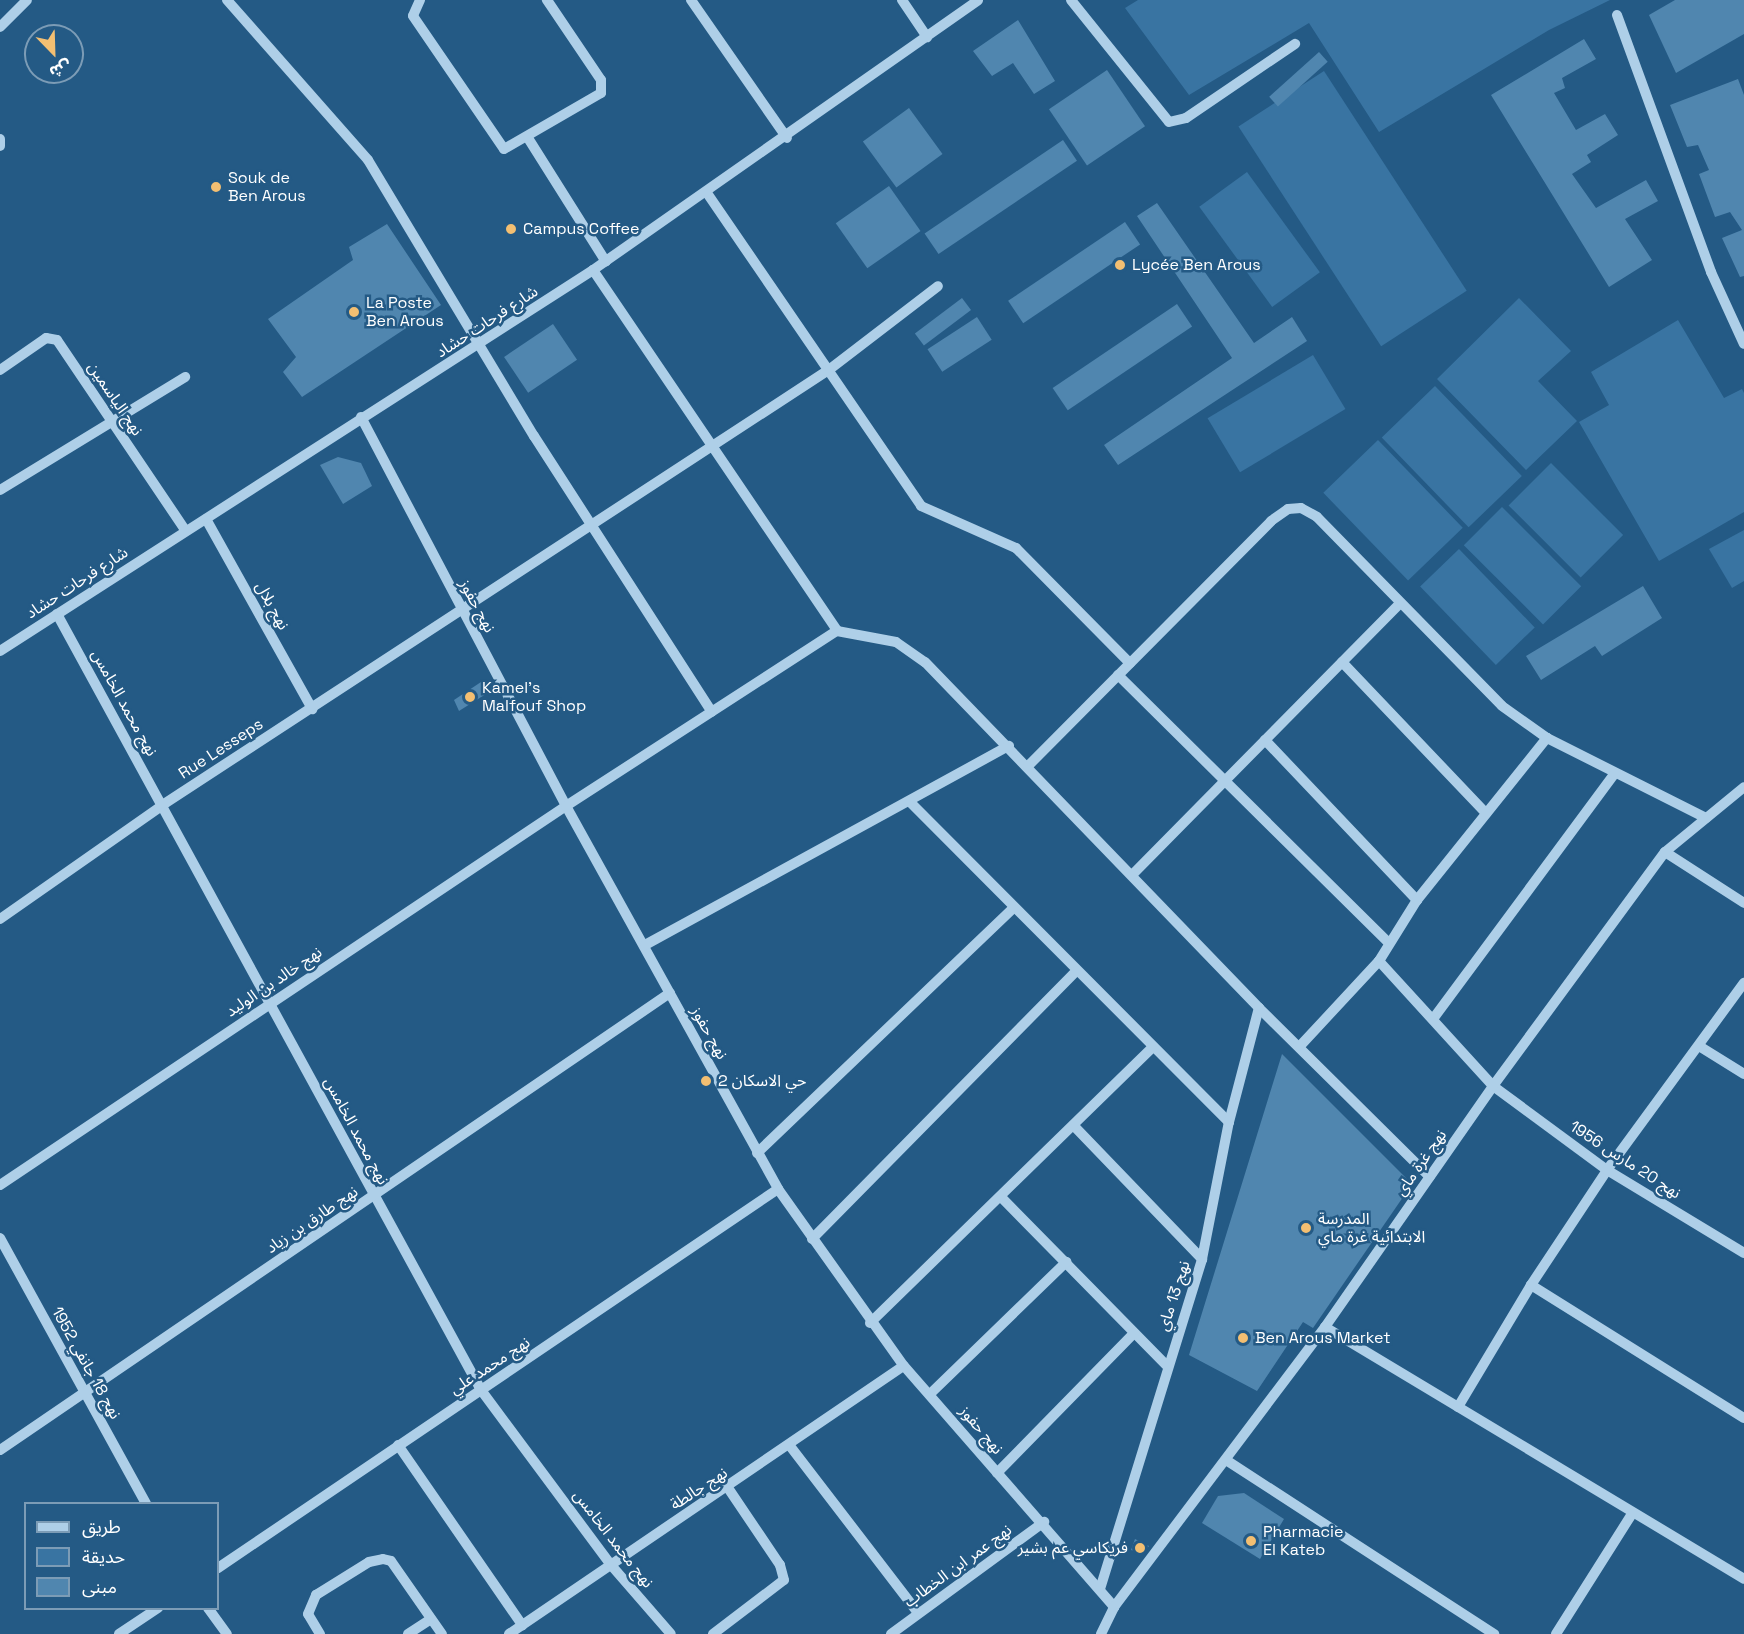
<!DOCTYPE html>
<meta charset="utf-8">
<style>
body{margin:0}
#map{position:relative;width:1744px;height:1634px;overflow:hidden;background:#245a85;font-family:"Space Grotesk","Noto Sans Arabic",sans-serif}
div>[style]{position:absolute}
.green>*{inset:0;background:#3974a2;transform-origin:0 0}
.building>*{inset:0;background:#5086af;transform-origin:0 0}
.minor>*{height:10px;margin:-5px;padding:0 5px;transform-origin:5px;border-radius:5px;background:#aecfe8}
.dots>*{width:16px;height:16px;translate:-50% -50%;box-sizing:border-box;border:3px solid #245a85;border-radius:50%}
span{translate:-50% -50%;white-space:nowrap;text-align:center;line-height:1.15;-webkit-text-stroke:5px #245a85;paint-order:stroke}
.poi-label{font-size:16px;color:#fff}
.left{translate:0 -50%;text-align:left}
.right{translate:-100% -50%;text-align:right}
.street-label{font-size:16px;color:#fff}
.legend{position:absolute;left:24px;top:1502px;width:195px;height:108px;box-sizing:border-box;background:#245a85;border:2px solid #7c9cb6;margin:0;padding:8px 10px;list-style:none;font-size:18px;color:#fff}
.legend li{display:flex;align-items:center;gap:12px;height:30px}
.legend b{width:30px;border:2px solid #7c9cb6}
.north{position:absolute;left:24px;top:24px;width:60px;height:60px;box-sizing:border-box;background:#245a85;border:2px solid #7c9cb6;border-radius:50%;rotate:157deg;font-size:16px;font-weight:700;line-height:24px;text-align:center;color:#fff}
.north::after{content:'';display:block;margin:auto;width:21px;height:27px;background:#f3bf72;clip-path:polygon(50% 0,100% 100%,50% 72%,0 100%)}
</style>
<div id="map">
<div class="green">
<div style="clip-path:polygon(1138px 0,1610px 0,1549px 30px,1379px 132px,1309px 23px,1189px 95px,1125px 8px)"></div>
<div style="left:1324px;top:71px;width:262px;height:102px;rotate:57deg"></div>
<div style="left:1247px;top:172px;width:124px;height:59px;rotate:54deg"></div>
<div style="clip-path:polygon(1519px 298px,1571px 351px,1538px 381px,1577px 421px,1526px 470px,1437px 379px)"></div>
<div style="clip-path:polygon(1678px 320px,1724px 398px,1742px 389px,1744px 393px,1744px 512px,1659px 561px,1579px 422px,1609px 405px,1591px 372px)"></div>
<div style="left:1313px;top:355px;width:63px;height:123px;rotate:59deg"></div>
<div style="left:1435px;top:386px;width:125px;height:74px;rotate:46deg"></div>
<div style="left:1378px;top:440px;width:122px;height:76px;rotate:46deg"></div>
<div style="left:1551px;top:463px;width:102px;height:60px;rotate:45deg"></div>
<div style="left:1502px;top:507px;width:112px;height:54px;rotate:45deg"></div>
<div style="clip-path:polygon(1744px 530px,1744px 581px,1732px 588px,1709px 549px)"></div>
<div style="left:1459px;top:549px;width:109px;height:54px;rotate:46deg"></div>
</div>
<div class="building">
<div style="clip-path:polygon(1675px 0,1744px 0,1744px 34px,1676px 73px,1649px 15px)"></div>
<div style="clip-path:polygon(1018px 20px,1055px 81px,1034px 94px,1013px 63px,992px 76px,973px 51px)"></div>
<div style="clip-path:polygon(1584px 39px,1596px 59px,1562px 78px,1565px 88px,1554px 93px,1576px 130px,1605px 114px,1618px 135px,1587px 155px,1591px 162px,1572px 174px,1596px 208px,1646px 180px,1658px 201px,1625px 219px,1652px 260px,1609px 287px,1491px 95px)"></div>
<div style="left:1319px;top:52px;width:13px;height:67px;rotate:48deg"></div>
<div style="left:1107px;top:70px;width:68px;height:70px;rotate:56deg"></div>
<div style="clip-path:polygon(1738px 79px,1744px 95px,1744px 276px,1740px 277px,1722px 238px,1742px 230px,1730px 212px,1715px 217px,1699px 174px,1709px 170px,1698px 145px,1687px 147px,1670px 105px)"></div>
<div style="left:909px;top:108px;width:57px;height:57px;rotate:54deg"></div>
<div style="left:1063px;top:140px;width:25px;height:167px;rotate:56deg"></div>
<div style="left:889px;top:186px;width:55px;height:65px;rotate:55deg"></div>
<div style="clip-path:polygon(1157px 203px,1254px 343px,1292px 317px,1307px 341px,1118px 465px,1104px 445px,1232px 358px,1137px 216px)"></div>
<div style="left:1125px;top:222px;width:27px;height:141px;rotate:56deg"></div>
<div style="clip-path:polygon(387px 224px,441px 305px,302px 397px,283px 372px,296px 357px,268px 319px,353px 260px,349px 247px)"></div>
<div style="left:962px;top:298px;width:15px;height:59px;rotate:53deg"></div>
<div style="left:1177px;top:304px;width:27px;height:150px;rotate:56deg"></div>
<div style="left:977px;top:317px;width:27px;height:59px;rotate:57deg"></div>
<div style="left:553px;top:324px;width:43px;height:59px;rotate:56deg"></div>
<div style="clip-path:polygon(338px 457px,361px 463px,372px 486px,343px 504px,320px 465px)"></div>
<div style="clip-path:polygon(1643px 586px,1662px 618px,1602px 656px,1595px 646px,1541px 680px,1526px 656px)"></div>
<div style="clip-path:polygon(481px 682px,486px 694px,459px 711px,454px 700px)"></div>
<div style="clip-path:polygon(1282px 1054px,1412px 1184px,1313px 1328px,1303px 1322px,1257px 1391px,1189px 1355px)"></div>
<div style="clip-path:polygon(1244px 1493px,1284px 1519px,1260px 1559px,1202px 1523px,1218px 1496px)"></div>
<div style="clip-path:polygon(1135px 1539px,1149px 1546px,1143px 1554px,1131px 1550px)"></div>
</div>
<div class="minor">
<div style="left:227px;top:0;width:213px;rotate:48.6deg"></div>
<div style="left:368px;top:160px;width:322px;rotate:59deg"></div>
<div style="left:534px;top:436px;width:328px;rotate:57.2deg"></div>
<div style="left:420px;top:0;width:17px;rotate:114deg"></div>
<div style="left:413px;top:16px;width:161px;rotate:55.6deg"></div>
<div style="left:504px;top:149px;width:112px;rotate:-30deg"></div>
<div style="left:601px;top:93px;width:13px;rotate:-90deg"></div>
<div style="left:601px;top:80px;width:97px;rotate:-124deg"></div>
<div style="left:691px;top:0;width:168px;rotate:55.2deg"></div>
<div style="left:902px;top:0;width:45px;rotate:56deg"></div>
<div style="left:1071px;top:0;width:156px;rotate:51.2deg"></div>
<div style="left:1169px;top:122px;width:17px;rotate:-13deg"></div>
<div style="left:1186px;top:118px;width:132px;rotate:-34.2deg"></div>
<div style="left:1617px;top:15px;width:274px;rotate:69.9deg"></div>
<div style="left:1711px;top:272px;width:79px;rotate:65.4deg"></div>
<div style="left:0;top:27px;width:38px;rotate:-45deg"></div>
<div style="left:528px;top:138px;width:146px;rotate:57.8deg"></div>
<div style="left:0;top:139px;width:7px;rotate:90deg"></div>
<div style="left:707px;top:193px;width:379px;rotate:55.6deg"></div>
<div style="left:921px;top:506px;width:104px;rotate:23.9deg"></div>
<div style="left:1016px;top:548px;width:162px;rotate:45.3deg"></div>
<div style="left:593px;top:270px;width:436px;rotate:55.9deg"></div>
<div style="left:837px;top:631px;width:60px;rotate:10.6deg"></div>
<div style="left:896px;top:642px;width:35px;rotate:35deg"></div>
<div style="left:925px;top:662px;width:481px;rotate:46deg"></div>
<div style="left:1259px;top:1008px;width:240px;rotate:44.7deg"></div>
<div style="left:0;top:370px;width:56px;rotate:-34.8deg"></div>
<div style="left:46px;top:338px;width:11px;rotate:10deg"></div>
<div style="left:57px;top:340px;width:230px;rotate:56deg"></div>
<div style="left:361px;top:417px;width:440px;rotate:62.2deg"></div>
<div style="left:566px;top:806px;width:438px;rotate:61deg"></div>
<div style="left:778px;top:1189px;width:217px;rotate:54.6deg"></div>
<div style="left:904px;top:1366px;width:320px;rotate:48.9deg"></div>
<div style="left:0;top:490px;width:217px;rotate:-31.4deg"></div>
<div style="left:206px;top:519px;width:218px;rotate:60.8deg"></div>
<div style="left:57px;top:614px;width:884px;rotate:61.35deg"></div>
<div style="left:481px;top:1390px;width:218px;rotate:53.4deg"></div>
<div style="left:611px;top:1565px;width:91px;rotate:49deg"></div>
<div style="left:0;top:651px;width:705px;rotate:-32.72deg"></div>
<div style="left:593px;top:270px;width:470px;rotate:-35deg"></div>
<div style="left:1342px;top:662px;width:209px;rotate:46.4deg"></div>
<div style="left:1118px;top:675px;width:380px;rotate:44.7deg"></div>
<div style="left:1265px;top:740px;width:221px;rotate:46.5deg"></div>
<div style="left:1028px;top:766px;width:345px;rotate:-45.2deg"></div>
<div style="left:1271px;top:521px;width:21px;rotate:-35deg"></div>
<div style="left:1288px;top:509px;width:13px;rotate:-4deg"></div>
<div style="left:1301px;top:508px;width:18px;rotate:29deg"></div>
<div style="left:1317px;top:517px;width:264px;rotate:45.6deg"></div>
<div style="left:1502px;top:706px;width:55px;rotate:35.4deg"></div>
<div style="left:1547px;top:738px;width:178px;rotate:26.7deg"></div>
<div style="left:910px;top:802px;width:452px;rotate:45.1deg"></div>
<div style="left:1665px;top:852px;width:94px;rotate:32.8deg"></div>
<div style="left:1133px;top:874px;width:379px;rotate:-45.4deg"></div>
<div style="left:0;top:919px;width:200px;rotate:-35deg"></div>
<div style="left:164px;top:804px;width:795px;rotate:-33.15deg"></div>
<div style="left:830px;top:369px;width:136px;rotate:-37.5deg"></div>
<div style="left:645px;top:945px;width:415px;rotate:-28.7deg"></div>
<div style="left:1379px;top:961px;width:169px;rotate:47.6deg"></div>
<div style="left:1493px;top:1086px;width:142px;rotate:36.4deg"></div>
<div style="left:1607px;top:1170px;width:160px;rotate:31.2deg"></div>
<div style="left:1433px;top:1019px;width:306px;rotate:-53.5deg"></div>
<div style="left:1300px;top:1046px;width:116px;rotate:-47.1deg"></div>
<div style="left:1379px;top:961px;width:72px;rotate:-58.1deg"></div>
<div style="left:1417px;top:900px;width:208px;rotate:-51.3deg"></div>
<div style="left:1699px;top:1046px;width:53px;rotate:31.9deg"></div>
<div style="left:1074px;top:1126px;width:185px;rotate:46.1deg"></div>
<div style="left:757px;top:1153px;width:353px;rotate:-43.7deg"></div>
<div style="left:0;top:1185px;width:681px;rotate:-33.81deg"></div>
<div style="left:566px;top:806px;width:323px;rotate:-32.9deg"></div>
<div style="left:1001px;top:1197px;width:237px;rotate:45.5deg"></div>
<div style="left:0;top:1238px;width:303px;rotate:61.2deg"></div>
<div style="left:812px;top:1239px;width:376px;rotate:-45.4deg"></div>
<div style="left:1531px;top:1285px;width:251px;rotate:32deg"></div>
<div style="left:870px;top:1323px;width:394px;rotate:-44.3deg"></div>
<div style="left:1325px;top:1327px;width:489px;rotate:31deg"></div>
<div style="left:930px;top:1394px;width:190px;rotate:-44.1deg"></div>
<div style="left:1458px;top:1407px;width:142px;rotate:-59.1deg"></div>
<div style="left:1531px;top:1285px;width:138px;rotate:-56.5deg"></div>
<div style="left:1607px;top:1170px;width:232px;rotate:-53.8deg"></div>
<div style="left:398px;top:1445px;width:219px;rotate:55.4deg"></div>
<div style="left:790px;top:1446px;width:210px;rotate:52.5deg"></div>
<div style="left:0;top:1450px;width:811px;rotate:-34.3deg"></div>
<div style="left:1226px;top:1460px;width:320px;rotate:33deg"></div>
<div style="left:997px;top:1473px;width:196px;rotate:-45.6deg"></div>
<div style="left:218px;top:1568px;width:676px;rotate:-34.09deg"></div>
<div style="left:1100px;top:1589px;width:345px;rotate:-72.8deg"></div>
<div style="left:1202px;top:1259px;width:140px;rotate:-78.9deg"></div>
<div style="left:1229px;top:1122px;width:118px;rotate:-75.3deg"></div>
<div style="left:208px;top:1608px;width:32px;rotate:54deg"></div>
<div style="left:119px;top:1634px;width:47px;rotate:-33.7deg"></div>
<div style="left:320px;top:1634px;width:23px;rotate:-121deg"></div>
<div style="left:308px;top:1614px;width:21px;rotate:-67deg"></div>
<div style="left:316px;top:1595px;width:62px;rotate:-31.9deg"></div>
<div style="left:369px;top:1562px;width:14px;rotate:-12deg"></div>
<div style="left:383px;top:1559px;width:8px;rotate:14deg"></div>
<div style="left:391px;top:1561px;width:89px;rotate:55.1deg"></div>
<div style="left:408px;top:1634px;width:27px;rotate:-33deg"></div>
<div style="left:509px;top:1634px;width:477px;rotate:-34.2deg"></div>
<div style="left:713px;top:1634px;width:89px;rotate:-37.3deg"></div>
<div style="left:784px;top:1580px;width:16px;rotate:-105deg"></div>
<div style="left:780px;top:1565px;width:93px;rotate:-124deg"></div>
<div style="left:891px;top:1634px;width:190px;rotate:-36.2deg"></div>
<div style="left:1101px;top:1634px;width:30px;rotate:-64deg"></div>
<div style="left:1114px;top:1607px;width:351px;rotate:-53deg"></div>
<div style="left:1325px;top:1327px;width:294px;rotate:-55.1deg"></div>
<div style="left:1493px;top:1086px;width:290px;rotate:-53.7deg"></div>
<div style="left:1665px;top:852px;width:102px;rotate:-39.4deg"></div>
<div style="left:1556px;top:1634px;width:142px;rotate:-57.7deg"></div>
</div>
<div class="dots">
<div style="left:216px;top:187px;background:#f3bf72"></div>
<div style="left:511px;top:229px;background:#f3bf72"></div>
<div style="left:1120px;top:265px;background:#f3bf72"></div>
<div style="left:354px;top:312px;background:#f3bf72"></div>
<div style="left:470px;top:697px;background:#f3bf72"></div>
<div style="left:706px;top:1081px;background:#f3bf72"></div>
<div style="left:1306px;top:1228px;background:#f3bf72"></div>
<div style="left:1243px;top:1338px;background:#f3bf72"></div>
<div style="left:1251px;top:1541px;background:#f3bf72"></div>
<div style="left:1140px;top:1548px;background:#f3bf72"></div>
</div>
<div class="poi-label">
<span class="left" style="left:228px;top:187px">Souk de<br>Ben Arous</span>
<span class="left" style="left:523px;top:229px">Campus Coffee</span>
<span class="left" style="left:1132px;top:265px">Lycée Ben Arous</span>
<span class="left" style="left:366px;top:312px">La Poste<br>Ben Arous</span>
<span class="left" style="left:482px;top:697px">Kamel's<br>Malfouf Shop</span>
<span class="left" style="left:718px;top:1081px">حي الاسكان 2</span>
<span class="left" style="left:1318px;top:1228px">المدرسة<br>الابتدائية غرة ماي</span>
<span class="left" style="left:1255px;top:1338px">Ben Arous Market</span>
<span class="left" style="left:1263px;top:1541px">Pharmacie<br>El Kateb</span>
<span class="right" style="left:1128px;top:1548px">فريكاسي عم بشير</span>
</div>
<div class="street-label">
<span style="left:487px;top:322px;rotate:-33deg">شارع فرحات حشاد</span>
<span style="left:115px;top:399px;rotate:56deg">نهج الياسمين</span>
<span style="left:77px;top:583px;rotate:-33deg">شارع فرحات حشاد</span>
<span style="left:272px;top:606px;rotate:61deg">نهج بلال</span>
<span style="left:477px;top:606px;rotate:62deg">نهج حفوز</span>
<span style="left:124px;top:703px;rotate:61deg">نهج محمد الخامس</span>
<span style="left:221px;top:749px;rotate:-33deg">Rue Lesseps</span>
<span style="left:274px;top:982px;rotate:-34deg">نهج خالد بن الوليد</span>
<span style="left:709px;top:1033px;rotate:61deg">نهج حفوز</span>
<span style="left:356px;top:1131px;rotate:62deg">نهج محمد الخامس</span>
<span style="left:1625px;top:1160px;rotate:33deg">نهج 20 مارس 1956</span>
<span style="left:1421px;top:1163px;rotate:-55deg">نهج غرة ماي</span>
<span style="left:312px;top:1220px;rotate:-34deg">نهج طارق بن زياد</span>
<span style="left:1174px;top:1296px;rotate:-72deg">نهج 13 ماي</span>
<span style="left:86px;top:1363px;rotate:61deg">نهج 18 جانفي 1952</span>
<span style="left:490px;top:1366px;rotate:-33deg">نهج محمد علي</span>
<span style="left:981px;top:1430px;rotate:50deg">نهج حفوز</span>
<span style="left:699px;top:1489px;rotate:-33deg">نهج جالطة</span>
<span style="left:613px;top:1539px;rotate:52deg">نهج محمد الخامس</span>
<span style="left:958px;top:1566px;rotate:-36deg">نهج عمر ابن الخطاب</span>
</div>
<ul class="legend">
<li><b style="height:8px;background:#aecfe8"></b>طريق</li>
<li><b style="height:16px;background:#3974a2"></b>حديقة</li>
<li><b style="height:16px;background:#5086af"></b>مبنى</li>
</ul>
<div class="north">ش</div>
</div>
